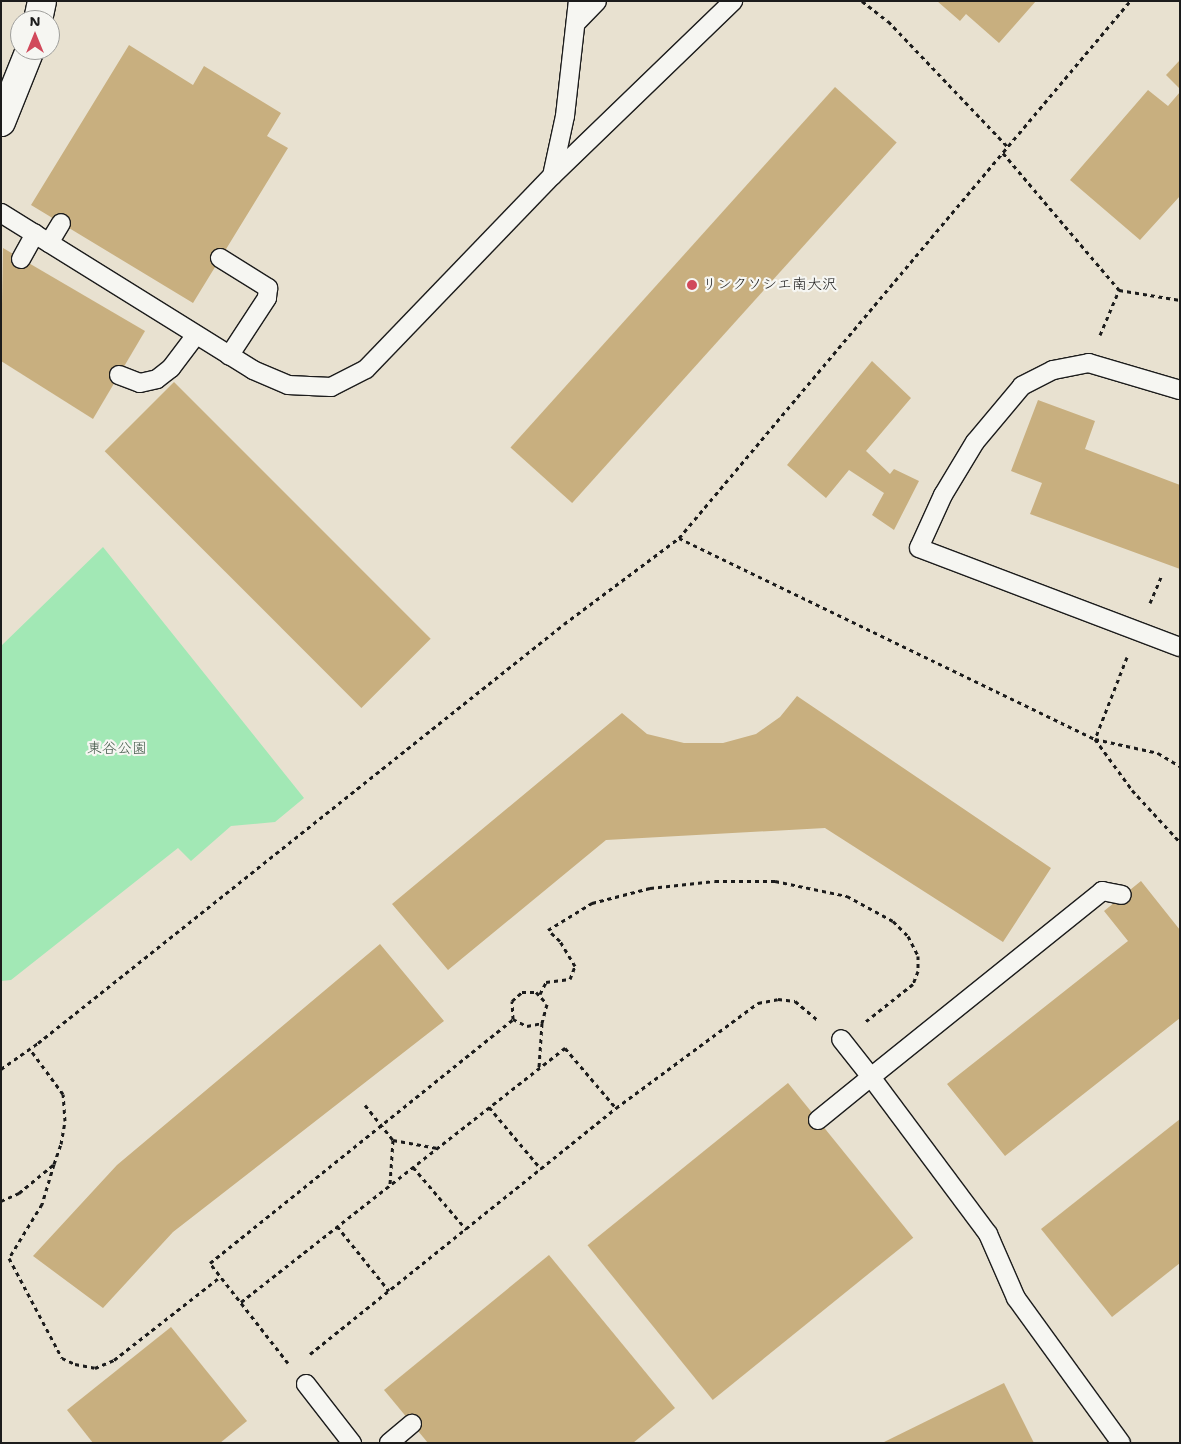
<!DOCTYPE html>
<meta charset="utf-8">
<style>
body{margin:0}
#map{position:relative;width:1181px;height:1444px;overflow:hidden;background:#e8e1d0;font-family:"Shantell Sans","Klee One",sans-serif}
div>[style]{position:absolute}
.green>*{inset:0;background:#a2e8b5}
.building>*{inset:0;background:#c8af7f;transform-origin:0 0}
.path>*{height:3px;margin-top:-1.5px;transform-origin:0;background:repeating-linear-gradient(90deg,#1c1c1c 0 4px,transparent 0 8px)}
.roads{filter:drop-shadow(1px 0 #1c1c1c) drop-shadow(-1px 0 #1c1c1c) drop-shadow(0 1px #1c1c1c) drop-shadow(0 -1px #1c1c1c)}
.service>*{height:18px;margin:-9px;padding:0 9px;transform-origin:9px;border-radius:9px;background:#f6f6f2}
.tertiary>*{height:28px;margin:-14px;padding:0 14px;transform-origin:14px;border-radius:14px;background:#f6f6f2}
.dots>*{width:14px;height:14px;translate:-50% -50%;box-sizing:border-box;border:2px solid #f6f6f2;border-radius:50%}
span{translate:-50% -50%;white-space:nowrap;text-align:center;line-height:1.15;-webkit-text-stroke:4.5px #f6f6f2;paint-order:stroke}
.poi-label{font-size:15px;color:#1c1c1c}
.left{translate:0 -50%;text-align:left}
.park-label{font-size:15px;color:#44594a}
.frame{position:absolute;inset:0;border:2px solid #1c1c1c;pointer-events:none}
.north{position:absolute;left:10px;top:10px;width:50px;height:50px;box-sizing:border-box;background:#f6f6f2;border:1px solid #9f9f9c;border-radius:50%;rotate:0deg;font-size:14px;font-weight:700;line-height:20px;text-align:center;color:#1c1c1c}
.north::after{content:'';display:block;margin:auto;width:18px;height:22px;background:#d1495b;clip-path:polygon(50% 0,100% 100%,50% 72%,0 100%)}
</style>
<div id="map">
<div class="green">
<div style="clip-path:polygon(103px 547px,304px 798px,275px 822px,231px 826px,191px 861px,178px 848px,11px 980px,1px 981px,1px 646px)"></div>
</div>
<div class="building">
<div style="clip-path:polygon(937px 1px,1036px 1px,999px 43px,966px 14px,960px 21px)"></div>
<div style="clip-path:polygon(129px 45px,193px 85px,204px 66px,281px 113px,267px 136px,288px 148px,193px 303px,31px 205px)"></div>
<div style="clip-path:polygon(1180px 60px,1180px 89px,1166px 75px)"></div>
<div style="left:835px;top:87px;width:83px;height:485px;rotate:42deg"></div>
<div style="clip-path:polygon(1148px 90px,1168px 106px,1180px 92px,1180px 196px,1140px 240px,1070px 180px)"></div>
<div style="clip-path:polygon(3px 248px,145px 331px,93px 419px,1px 361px)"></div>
<div style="clip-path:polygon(872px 361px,911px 398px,866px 451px,890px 474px,894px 469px,919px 481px,894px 530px,872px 515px,884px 493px,849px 470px,826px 498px,787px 465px)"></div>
<div style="left:174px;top:382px;width:363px;height:98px;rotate:45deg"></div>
<div style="clip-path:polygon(1038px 400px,1095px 421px,1085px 449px,1180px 485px,1180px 569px,1030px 514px,1042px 483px,1011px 471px)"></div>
<div style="clip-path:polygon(797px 696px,1051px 868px,1003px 942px,825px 828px,606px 840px,448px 970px,392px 904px,622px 713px,647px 734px,684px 743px,723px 743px,756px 734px,780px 717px)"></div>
<div style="clip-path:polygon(1141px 881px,1180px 930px,1180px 1018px,1005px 1156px,947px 1084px,1128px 941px,1104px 911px)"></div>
<div style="clip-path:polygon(380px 944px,444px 1021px,173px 1232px,103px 1308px,33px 1256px,117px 1165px)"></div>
<div style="left:788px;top:1083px;width:199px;height:258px;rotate:51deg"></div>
<div style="clip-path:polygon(1180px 1119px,1180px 1263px,1112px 1317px,1041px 1229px)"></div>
<div style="clip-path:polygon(549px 1255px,675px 1408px,633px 1443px,428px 1443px,384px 1390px)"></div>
<div style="clip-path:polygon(171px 1327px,247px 1421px,220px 1443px,93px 1443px,67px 1410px)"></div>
<div style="clip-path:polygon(1004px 1383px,1034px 1443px,882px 1443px)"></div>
</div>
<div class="path">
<div style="left:862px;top:1px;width:33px;rotate:38deg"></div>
<div style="left:888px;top:21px;width:174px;rotate:46.4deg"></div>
<div style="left:1003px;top:153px;width:180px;rotate:49.7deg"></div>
<div style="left:1119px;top:290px;width:62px;rotate:9.3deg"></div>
<div style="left:1100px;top:335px;width:49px;rotate:-67.1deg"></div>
<div style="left:679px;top:538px;width:462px;rotate:25.8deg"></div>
<div style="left:1095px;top:739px;width:65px;rotate:12.5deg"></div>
<div style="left:1158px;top:753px;width:26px;rotate:31deg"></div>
<div style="left:1150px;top:603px;width:28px;rotate:-67deg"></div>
<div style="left:1127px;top:657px;width:88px;rotate:111.3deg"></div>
<div style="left:1095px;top:739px;width:63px;rotate:54deg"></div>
<div style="left:1132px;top:790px;width:71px;rotate:47.3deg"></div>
<div style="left:540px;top:994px;width:13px;rotate:-63deg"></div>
<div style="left:546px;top:982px;width:24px;rotate:-7deg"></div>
<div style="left:570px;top:979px;width:14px;rotate:-69deg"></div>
<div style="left:575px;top:966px;width:29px;rotate:-121deg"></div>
<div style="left:560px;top:941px;width:16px;rotate:-137deg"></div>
<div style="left:548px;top:930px;width:52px;rotate:-31.5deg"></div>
<div style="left:592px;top:903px;width:60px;rotate:-14.5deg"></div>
<div style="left:650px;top:888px;width:65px;rotate:-6.1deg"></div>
<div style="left:715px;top:881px;width:60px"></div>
<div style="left:775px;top:881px;width:74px;rotate:11.8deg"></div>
<div style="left:847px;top:896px;width:52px;rotate:28.5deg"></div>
<div style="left:893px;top:921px;width:21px;rotate:45deg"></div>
<div style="left:908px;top:936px;width:22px;rotate:63deg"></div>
<div style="left:918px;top:956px;width:15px;rotate:90deg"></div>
<div style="left:918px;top:971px;width:14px;rotate:111deg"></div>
<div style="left:913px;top:984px;width:61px;rotate:141.6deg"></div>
<div style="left:513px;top:1019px;width:18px;rotate:-93deg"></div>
<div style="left:512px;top:1001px;width:13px;rotate:-42deg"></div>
<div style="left:522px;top:992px;width:14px"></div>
<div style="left:536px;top:992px;width:16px;rotate:47deg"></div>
<div style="left:547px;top:1004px;width:20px;rotate:105deg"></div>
<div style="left:542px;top:1023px;width:44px;rotate:93.9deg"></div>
<div style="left:1px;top:1069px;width:45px;rotate:-35.1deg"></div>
<div style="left:38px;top:1043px;width:672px;rotate:-38.54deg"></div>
<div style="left:564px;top:624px;width:144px;rotate:-36.8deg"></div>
<div style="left:679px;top:538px;width:701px;rotate:-49.97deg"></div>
<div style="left:365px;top:1105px;width:45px;rotate:51.3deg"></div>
<div style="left:393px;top:1140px;width:44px;rotate:93.9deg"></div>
<div style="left:489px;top:1107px;width:81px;rotate:50deg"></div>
<div style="left:393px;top:1140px;width:45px;rotate:10.3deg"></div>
<div style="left:54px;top:1164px;width:42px;rotate:106.7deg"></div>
<div style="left:42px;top:1204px;width:63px;rotate:121.4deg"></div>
<div style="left:9px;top:1258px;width:113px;rotate:62.1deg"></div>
<div style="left:62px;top:1358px;width:14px;rotate:25deg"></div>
<div style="left:75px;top:1364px;width:20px;rotate:11deg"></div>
<div style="left:95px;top:1368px;width:21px;rotate:-23deg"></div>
<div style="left:114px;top:1360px;width:136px;rotate:-38.1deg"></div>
<div style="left:413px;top:1167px;width:82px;rotate:49.5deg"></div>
<div style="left:1px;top:1201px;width:20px;rotate:-24deg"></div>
<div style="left:19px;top:1193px;width:45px;rotate:-39.6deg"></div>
<div style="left:54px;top:1164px;width:21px;rotate:-71deg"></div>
<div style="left:61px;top:1144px;width:23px;rotate:-80deg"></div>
<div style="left:65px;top:1121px;width:27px;rotate:-94deg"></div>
<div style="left:63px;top:1094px;width:56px;rotate:-126.3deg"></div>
<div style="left:337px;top:1226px;width:83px;rotate:51.3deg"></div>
<div style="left:241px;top:1302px;width:412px;rotate:-38.1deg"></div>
<div style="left:565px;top:1048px;width:79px;rotate:49.6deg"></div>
<div style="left:616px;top:1108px;width:177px;rotate:-36.5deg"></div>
<div style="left:758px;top:1003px;width:20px;rotate:-11deg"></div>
<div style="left:778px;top:999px;width:17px;rotate:7deg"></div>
<div style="left:795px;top:1001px;width:30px;rotate:40deg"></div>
<div style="left:310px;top:1354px;width:393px;rotate:-38.8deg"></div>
<div style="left:288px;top:1363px;width:127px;rotate:-128deg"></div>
<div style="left:210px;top:1263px;width:389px;rotate:-38.8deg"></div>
<div style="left:513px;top:1019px;width:16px;rotate:27deg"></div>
<div style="left:527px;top:1026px;width:15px;rotate:-11deg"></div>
</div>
<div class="roads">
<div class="service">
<div style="left:576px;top:23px;width:30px;rotate:-46deg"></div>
<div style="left:552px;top:176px;width:252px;rotate:-44deg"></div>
<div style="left:1px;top:213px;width:297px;rotate:31.9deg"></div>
<div style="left:253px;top:370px;width:38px;rotate:23deg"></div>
<div style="left:288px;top:385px;width:43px;rotate:2.7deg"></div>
<div style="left:331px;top:387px;width:39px;rotate:-27deg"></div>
<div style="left:366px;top:369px;width:268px;rotate:-46.1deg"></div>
<div style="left:552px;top:176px;width:61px;rotate:-77.8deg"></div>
<div style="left:565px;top:116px;width:116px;rotate:-83.6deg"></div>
<div style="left:49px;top:243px;width:23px;rotate:-59deg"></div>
<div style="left:220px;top:258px;width:57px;rotate:32deg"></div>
<div style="left:268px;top:288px;width:10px;rotate:96deg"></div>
<div style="left:267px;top:298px;width:69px;rotate:123.2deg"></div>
<div style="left:21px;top:259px;width:29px;rotate:-61deg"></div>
<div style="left:119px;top:375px;width:22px;rotate:21deg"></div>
<div style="left:140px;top:383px;width:17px;rotate:-13deg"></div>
<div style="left:157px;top:379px;width:18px;rotate:-38deg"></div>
<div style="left:171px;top:368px;width:41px;rotate:-52.9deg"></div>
<div style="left:1180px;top:390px;width:95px;rotate:-163.5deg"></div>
<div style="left:1089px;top:363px;width:37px;rotate:169deg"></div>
<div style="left:1053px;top:370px;width:35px;rotate:153deg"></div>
<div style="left:1022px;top:386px;width:73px;rotate:130deg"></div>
<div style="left:975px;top:442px;width:62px;rotate:121.1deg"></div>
<div style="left:943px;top:495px;width:58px;rotate:114.4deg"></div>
<div style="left:919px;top:548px;width:279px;rotate:20.8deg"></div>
<div style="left:818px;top:1120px;width:68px;rotate:-39.1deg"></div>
<div style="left:871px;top:1077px;width:48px;rotate:-128.3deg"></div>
<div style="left:306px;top:1384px;width:75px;rotate:52.1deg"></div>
<div style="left:389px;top:1443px;width:30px;rotate:-40deg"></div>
<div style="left:1121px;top:1443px;width:179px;rotate:-125.9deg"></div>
<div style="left:1016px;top:1298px;width:70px;rotate:-113.6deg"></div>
<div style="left:988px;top:1234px;width:196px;rotate:-126.7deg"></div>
<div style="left:871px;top:1077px;width:297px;rotate:-38.8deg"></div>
<div style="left:1102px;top:891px;width:20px;rotate:11deg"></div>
</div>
<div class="tertiary">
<div style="left:38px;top:20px;width:19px;rotate:-78deg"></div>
<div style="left:1px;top:122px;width:78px;rotate:-68.1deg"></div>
</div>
</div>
<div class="dots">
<div style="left:692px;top:285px;background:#d1495b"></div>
</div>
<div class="poi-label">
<span class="left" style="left:702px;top:285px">リンクソシエ南大沢</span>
</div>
<div class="park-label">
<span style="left:117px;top:749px">東谷公園</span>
</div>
<div class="frame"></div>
<div class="north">N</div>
</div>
